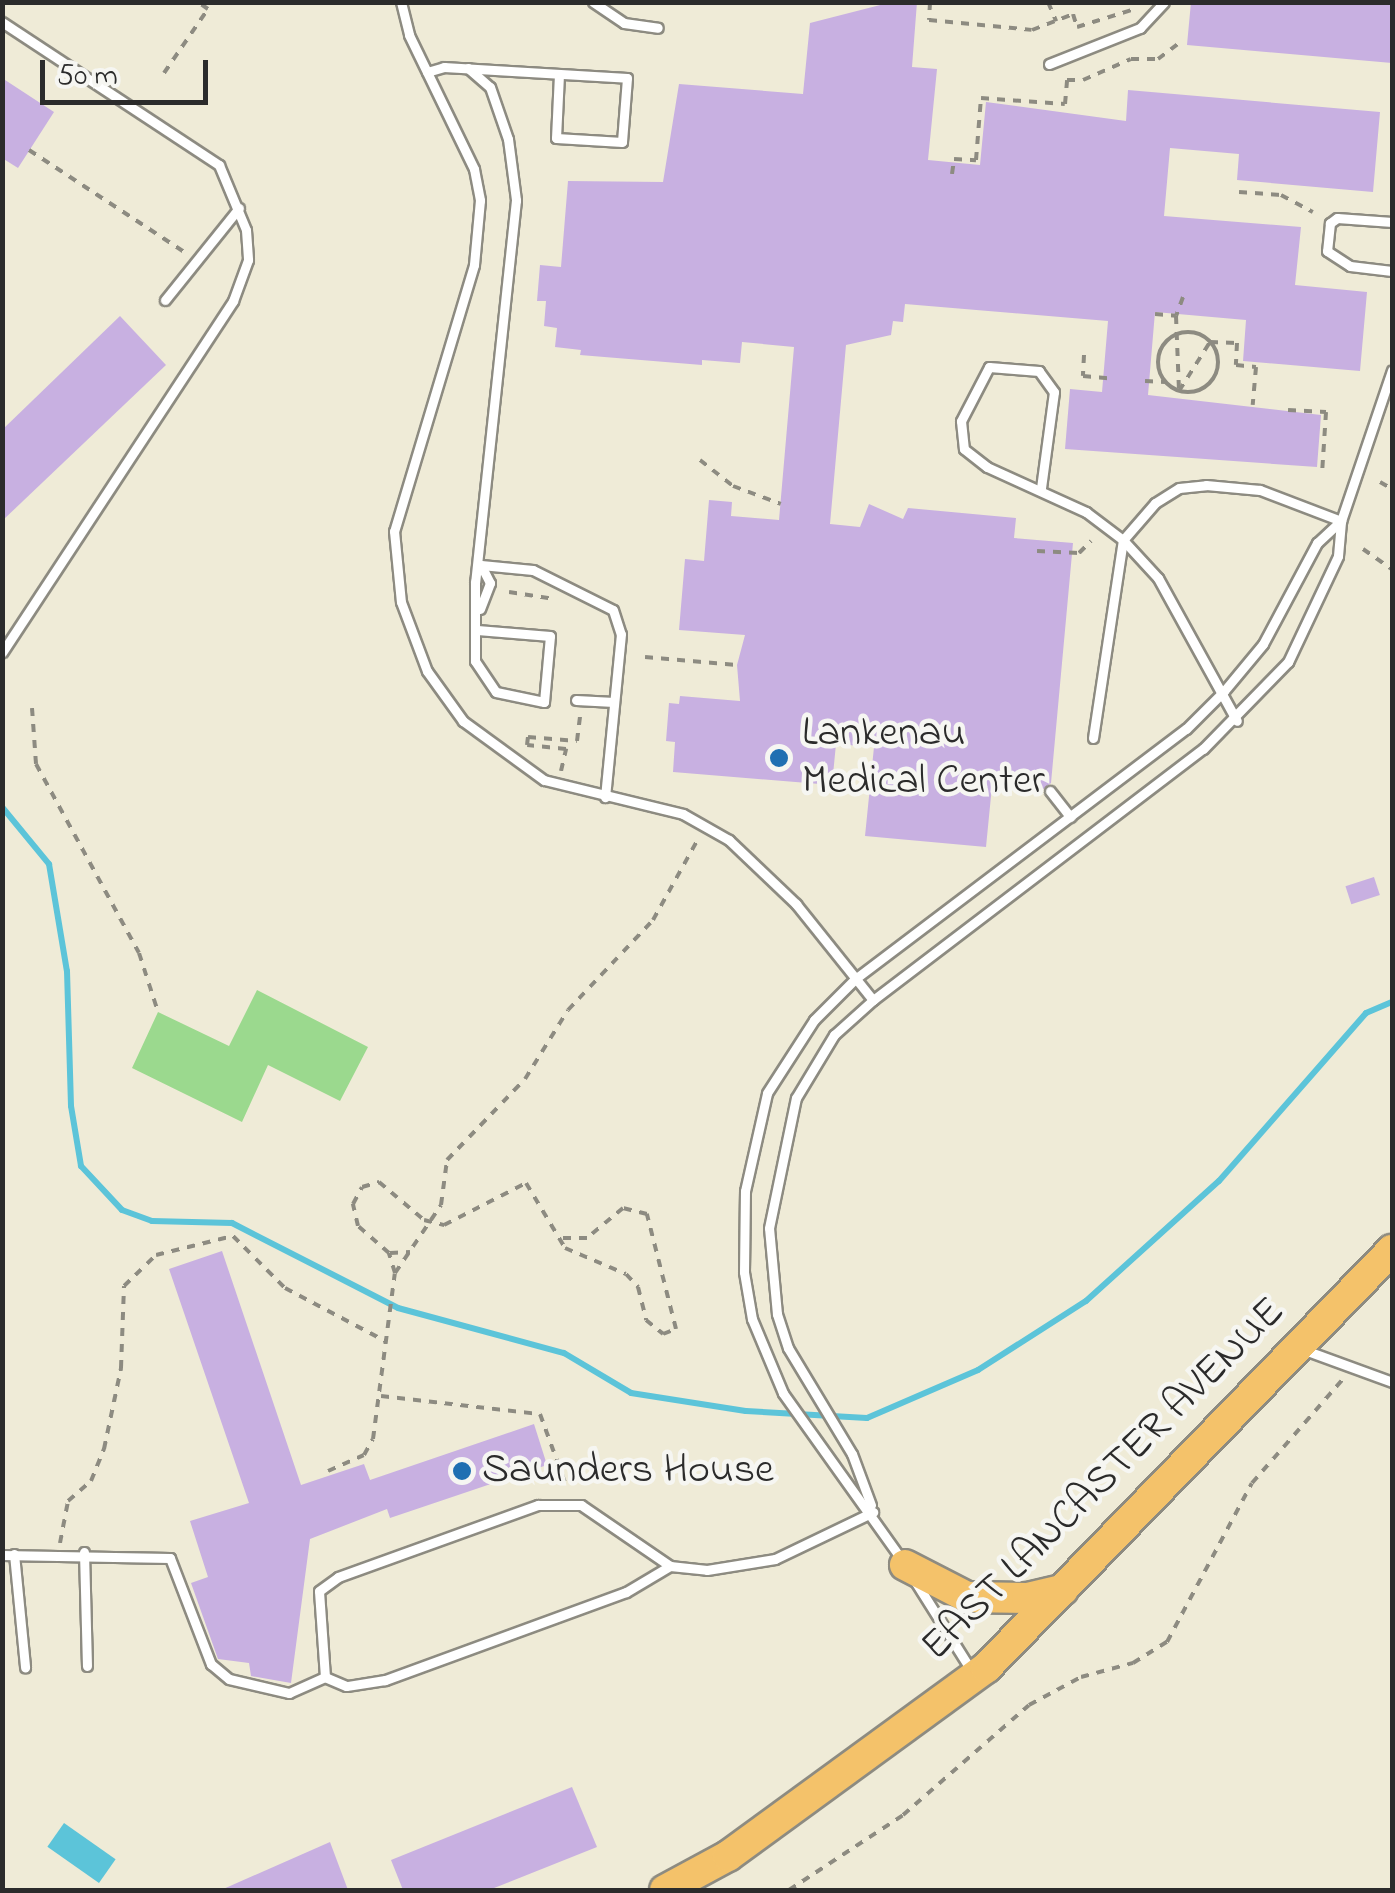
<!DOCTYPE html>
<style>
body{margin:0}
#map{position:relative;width:1395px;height:1893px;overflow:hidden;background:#efebd7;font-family:"Indie Flower",sans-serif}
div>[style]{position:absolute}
.green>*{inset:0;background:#9bd98e}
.water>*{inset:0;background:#5cc4d9;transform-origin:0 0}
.stream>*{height:6px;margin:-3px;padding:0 3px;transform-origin:3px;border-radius:3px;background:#5cc4d9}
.building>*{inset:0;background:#c8b0e1;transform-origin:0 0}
.path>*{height:4px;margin-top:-2px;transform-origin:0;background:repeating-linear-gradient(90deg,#8d8b81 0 8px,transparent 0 16px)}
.path>.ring{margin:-2px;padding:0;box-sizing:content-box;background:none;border:4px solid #8d8b81;border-radius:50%}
.roads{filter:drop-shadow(2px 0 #8d8b81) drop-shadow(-2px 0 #8d8b81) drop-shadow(0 2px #8d8b81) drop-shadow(0 -2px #8d8b81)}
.service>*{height:9px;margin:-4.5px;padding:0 4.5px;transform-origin:4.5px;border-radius:4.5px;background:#fff}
.trunk>*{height:30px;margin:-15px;padding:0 15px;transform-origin:15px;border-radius:15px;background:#f4c26a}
.dots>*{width:28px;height:28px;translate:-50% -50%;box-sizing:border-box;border:5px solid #f6f6f2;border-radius:50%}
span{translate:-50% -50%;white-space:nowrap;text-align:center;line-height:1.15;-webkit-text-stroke:9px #f6f6f2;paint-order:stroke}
.poi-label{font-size:42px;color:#2b2b2b}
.left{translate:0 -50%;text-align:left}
.street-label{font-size:42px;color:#2b2b2b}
.frame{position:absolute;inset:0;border:5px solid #2b2b2b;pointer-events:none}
.scale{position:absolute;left:40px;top:60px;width:168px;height:45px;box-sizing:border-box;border:5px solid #2b2b2b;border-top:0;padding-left:12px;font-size:30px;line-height:35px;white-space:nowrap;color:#2b2b2b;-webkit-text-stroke:8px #f6f6f2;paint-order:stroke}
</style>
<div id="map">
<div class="green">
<div style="clip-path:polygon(257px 990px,368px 1047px,340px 1101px,268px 1065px,242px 1122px,132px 1068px,158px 1012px,229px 1046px)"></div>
</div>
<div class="water">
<div style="left:64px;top:1823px;width:63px;height:29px;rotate:35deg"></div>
</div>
<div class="stream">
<div style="left:2px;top:807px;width:74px;rotate:50.5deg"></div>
<div style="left:49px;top:864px;width:109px;rotate:80.5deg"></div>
<div style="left:67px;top:971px;width:135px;rotate:88.3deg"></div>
<div style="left:71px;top:1106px;width:61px;rotate:80.5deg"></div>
<div style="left:81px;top:1166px;width:60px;rotate:47deg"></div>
<div style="left:122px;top:1210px;width:32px;rotate:20deg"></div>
<div style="left:152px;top:1221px;width:80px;rotate:1.4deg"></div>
<div style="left:232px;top:1223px;width:186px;rotate:27.1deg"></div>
<div style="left:398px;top:1308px;width:172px;rotate:15.2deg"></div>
<div style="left:564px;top:1353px;width:78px;rotate:30.8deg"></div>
<div style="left:631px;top:1393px;width:116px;rotate:8.9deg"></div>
<div style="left:746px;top:1411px;width:121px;rotate:3.3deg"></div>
<div style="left:867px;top:1418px;width:121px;rotate:-23.4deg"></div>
<div style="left:978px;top:1370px;width:128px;rotate:-32.6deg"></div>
<div style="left:1086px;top:1301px;width:179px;rotate:-42.1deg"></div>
<div style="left:1219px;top:1181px;width:223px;rotate:-48.8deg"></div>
<div style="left:1366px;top:1013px;width:28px;rotate:-23deg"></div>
</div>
<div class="building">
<div style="clip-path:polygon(892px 2px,917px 2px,912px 67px,937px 69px,928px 160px,980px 165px,986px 102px,1126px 121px,1128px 90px,1380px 112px,1373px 192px,1237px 180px,1239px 154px,1170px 148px,1164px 216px,1301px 227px,1295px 285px,1367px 292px,1360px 371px,1243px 361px,1246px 320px,1155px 312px,1148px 395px,1321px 415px,1317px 467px,1065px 449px,1070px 389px,1102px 392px,1108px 321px,905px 304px,903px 322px,893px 321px,891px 335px,846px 345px,830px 524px,860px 527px,869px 504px,903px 519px,908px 508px,1016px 518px,1014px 538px,1073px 543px,1051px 783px,1042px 790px,992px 786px,986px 847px,865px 836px,874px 747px,836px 744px,832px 785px,673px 772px,675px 742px,666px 741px,669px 703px,679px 704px,680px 696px,740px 701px,737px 665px,745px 635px,679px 630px,685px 559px,704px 561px,709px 500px,732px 502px,731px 516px,779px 520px,794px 347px,742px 342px,740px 363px,702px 360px,702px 365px,580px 355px,581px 350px,555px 347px,557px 328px,544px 326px,546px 301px,537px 301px,540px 265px,561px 267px,568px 181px,663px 182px,679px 84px,803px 94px,810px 23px)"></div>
<div style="clip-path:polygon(1191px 2px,1392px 2px,1392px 63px,1187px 45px)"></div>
<div style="clip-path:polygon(2px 78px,54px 112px,18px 168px,2px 158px)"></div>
<div style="clip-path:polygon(120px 316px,166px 365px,2px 521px,2px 430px)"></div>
<div style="left:1374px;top:877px;width:19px;height:30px;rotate:72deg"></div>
<div style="clip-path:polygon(222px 1251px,301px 1485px,364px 1464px,370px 1480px,534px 1424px,547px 1465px,390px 1518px,387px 1509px,310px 1539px,291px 1683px,251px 1676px,249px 1663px,218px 1659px,191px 1583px,208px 1577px,190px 1521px,249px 1503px,169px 1269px)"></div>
<div style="clip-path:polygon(572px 1787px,597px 1847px,489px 1890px,403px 1890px,391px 1860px)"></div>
<div style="clip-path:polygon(330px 1842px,348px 1890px,221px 1890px)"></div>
</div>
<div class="path">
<div style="left:930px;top:2px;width:18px;rotate:93deg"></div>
<div style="left:929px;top:20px;width:103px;rotate:5.5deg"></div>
<div style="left:1032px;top:30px;width:44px;rotate:-21.3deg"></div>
<div style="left:1073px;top:14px;width:14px;rotate:73deg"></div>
<div style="left:1077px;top:27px;width:61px;rotate:-17.2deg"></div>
<div style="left:1048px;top:2px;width:21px;rotate:67deg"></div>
<div style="left:164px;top:73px;width:78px;rotate:-55.5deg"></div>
<div style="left:208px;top:9px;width:12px;rotate:-145deg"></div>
<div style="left:29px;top:150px;width:188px;rotate:33.3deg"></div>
<div style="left:952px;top:174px;width:15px;rotate:-82deg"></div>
<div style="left:954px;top:159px;width:22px;rotate:3deg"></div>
<div style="left:976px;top:160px;width:62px;rotate:-85.4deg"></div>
<div style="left:981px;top:98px;width:84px;rotate:4.1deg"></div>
<div style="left:1065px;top:104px;width:24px;rotate:-85deg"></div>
<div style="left:1067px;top:80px;width:16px"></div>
<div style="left:1083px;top:80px;width:52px;rotate:-23.6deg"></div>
<div style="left:1131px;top:59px;width:27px"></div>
<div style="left:1158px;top:59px;width:25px;rotate:-37deg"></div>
<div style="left:1239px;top:192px;width:42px;rotate:4.1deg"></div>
<div style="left:1281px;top:195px;width:36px;rotate:28deg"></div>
<div style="left:1183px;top:297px;width:20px;rotate:110deg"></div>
<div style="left:1176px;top:316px;width:75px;rotate:87.7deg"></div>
<div style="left:1179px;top:391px;width:58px;rotate:-57.7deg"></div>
<div style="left:1210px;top:342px;width:27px;rotate:2deg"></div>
<div style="left:1237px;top:343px;width:22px;rotate:93deg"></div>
<div style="left:1236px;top:365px;width:20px;rotate:6deg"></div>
<div style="left:1256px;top:367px;width:38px;rotate:95deg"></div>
<div style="left:1155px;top:314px;width:21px;rotate:5deg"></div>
<div class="ring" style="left:1158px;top:332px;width:56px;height:56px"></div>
<div style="left:1084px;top:355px;width:21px;rotate:93deg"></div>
<div style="left:1083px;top:376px;width:25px;rotate:5deg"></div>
<div style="left:1145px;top:381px;width:20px;rotate:3deg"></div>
<div style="left:1288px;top:410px;width:38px;rotate:3deg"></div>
<div style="left:1326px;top:412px;width:62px;rotate:93.7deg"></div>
<div style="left:700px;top:460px;width:42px;rotate:38.2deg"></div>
<div style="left:733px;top:486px;width:51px;rotate:20.6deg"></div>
<div style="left:1380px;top:482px;width:14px;rotate:30deg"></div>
<div style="left:1363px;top:549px;width:35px;rotate:35deg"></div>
<div style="left:1037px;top:551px;width:42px;rotate:2.7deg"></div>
<div style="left:1079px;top:553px;width:17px;rotate:-45deg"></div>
<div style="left:509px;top:592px;width:46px;rotate:8.8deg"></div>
<div style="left:645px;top:657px;width:92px;rotate:5deg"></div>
<div style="left:32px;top:708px;width:56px;rotate:85.9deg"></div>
<div style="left:36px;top:764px;width:215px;rotate:61.4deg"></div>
<div style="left:139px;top:953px;width:62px;rotate:72.1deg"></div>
<div style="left:561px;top:771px;width:23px;rotate:-77deg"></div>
<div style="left:566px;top:749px;width:39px;rotate:-174deg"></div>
<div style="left:527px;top:745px;width:8px;rotate:-83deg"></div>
<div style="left:528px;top:737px;width:49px;rotate:4.7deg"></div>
<div style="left:577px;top:741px;width:26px;rotate:-83deg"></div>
<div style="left:390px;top:1253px;width:20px;rotate:-3deg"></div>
<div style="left:395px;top:1273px;width:21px;rotate:-107deg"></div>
<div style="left:389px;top:1253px;width:41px;rotate:-138.9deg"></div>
<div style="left:358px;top:1226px;width:23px;rotate:-103deg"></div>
<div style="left:353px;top:1204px;width:19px;rotate:-62deg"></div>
<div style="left:362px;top:1187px;width:18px;rotate:-16deg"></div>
<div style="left:379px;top:1182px;width:59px;rotate:40.2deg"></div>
<div style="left:424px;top:1220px;width:21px;rotate:14deg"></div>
<div style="left:444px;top:1225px;width:92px;rotate:-27.1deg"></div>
<div style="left:526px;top:1183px;width:76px;rotate:59deg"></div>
<div style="left:565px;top:1248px;width:66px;rotate:23.1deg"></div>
<div style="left:626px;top:1274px;width:18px;rotate:47deg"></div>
<div style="left:638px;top:1287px;width:34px;rotate:76deg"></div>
<div style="left:646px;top:1320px;width:22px;rotate:39deg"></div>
<div style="left:663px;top:1334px;width:14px;rotate:-21deg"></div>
<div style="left:676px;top:1329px;width:119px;rotate:-104.2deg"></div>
<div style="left:647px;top:1214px;width:25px;rotate:-166deg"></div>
<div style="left:623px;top:1208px;width:47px;rotate:140.2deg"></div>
<div style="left:587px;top:1238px;width:26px;rotate:180deg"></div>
<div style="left:381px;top:1396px;width:160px;rotate:6.5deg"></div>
<div style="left:540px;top:1414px;width:79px;rotate:70deg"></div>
<div style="left:328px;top:1471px;width:39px;rotate:-24deg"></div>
<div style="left:364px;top:1455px;width:18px;rotate:-61deg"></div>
<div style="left:373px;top:1439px;width:167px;rotate:-82.5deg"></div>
<div style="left:395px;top:1273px;width:82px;rotate:-55.9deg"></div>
<div style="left:441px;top:1205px;width:45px;rotate:-82.4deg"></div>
<div style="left:447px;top:1160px;width:112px;rotate:-46.1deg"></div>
<div style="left:525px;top:1079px;width:81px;rotate:-58.1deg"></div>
<div style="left:568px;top:1010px;width:124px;rotate:-46.6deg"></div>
<div style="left:653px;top:920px;width:90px;rotate:-60.9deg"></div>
<div style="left:60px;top:1543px;width:43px;rotate:-79.2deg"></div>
<div style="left:68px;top:1501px;width:30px;rotate:-41deg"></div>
<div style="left:91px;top:1481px;width:35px;rotate:-68deg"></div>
<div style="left:104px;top:1449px;width:83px;rotate:-78.1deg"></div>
<div style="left:121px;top:1368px;width:82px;rotate:-87.9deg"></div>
<div style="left:124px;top:1286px;width:45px;rotate:-44.1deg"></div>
<div style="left:156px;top:1255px;width:79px;rotate:-13.9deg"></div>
<div style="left:233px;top:1236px;width:74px;rotate:45deg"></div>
<div style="left:285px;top:1288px;width:113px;rotate:27.9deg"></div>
<div style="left:789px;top:1890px;width:136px;rotate:-33.3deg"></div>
<div style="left:903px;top:1815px;width:167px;rotate:-41.1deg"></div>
<div style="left:1029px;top:1705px;width:59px;rotate:-28.3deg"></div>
<div style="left:1081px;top:1677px;width:54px;rotate:-15.1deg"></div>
<div style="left:1133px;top:1663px;width:40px;rotate:-32deg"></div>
<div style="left:1167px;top:1642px;width:180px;rotate:-61.9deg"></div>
<div style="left:1252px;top:1483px;width:138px;rotate:-48.8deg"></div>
</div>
<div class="roads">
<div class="service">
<div style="left:401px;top:2px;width:34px;rotate:76deg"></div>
<div style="left:409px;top:35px;width:149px;rotate:64.1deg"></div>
<div style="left:474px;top:169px;width:32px;rotate:79deg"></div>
<div style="left:480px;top:200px;width:65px;rotate:95.3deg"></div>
<div style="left:474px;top:265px;width:278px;rotate:106.7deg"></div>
<div style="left:394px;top:531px;width:71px;rotate:84.4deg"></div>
<div style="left:401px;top:602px;width:74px;rotate:69.4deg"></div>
<div style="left:427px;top:671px;width:62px;rotate:54.2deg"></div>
<div style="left:463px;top:721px;width:100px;rotate:36.1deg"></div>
<div style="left:544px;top:780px;width:143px;rotate:13.7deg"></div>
<div style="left:683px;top:814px;width:53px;rotate:29.5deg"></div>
<div style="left:729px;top:840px;width:93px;rotate:43.7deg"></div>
<div style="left:796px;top:904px;width:123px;rotate:51.3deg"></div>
<div style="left:593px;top:2px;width:37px;rotate:34deg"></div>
<div style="left:624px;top:23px;width:34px;rotate:8deg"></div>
<div style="left:2px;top:22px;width:260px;rotate:33.4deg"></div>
<div style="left:219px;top:165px;width:70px;rotate:67.4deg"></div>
<div style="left:246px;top:230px;width:30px;rotate:86deg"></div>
<div style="left:248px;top:260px;width:44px;rotate:110.1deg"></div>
<div style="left:233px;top:301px;width:420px;rotate:123.3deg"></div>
<div style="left:1049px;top:64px;width:98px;rotate:-21.6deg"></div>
<div style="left:1140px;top:28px;width:35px;rotate:-47deg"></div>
<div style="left:468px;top:68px;width:29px;rotate:41deg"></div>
<div style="left:490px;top:87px;width:55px;rotate:70.9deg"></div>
<div style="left:508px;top:139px;width:62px;rotate:82.5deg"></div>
<div style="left:516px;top:200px;width:384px;rotate:96.1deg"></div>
<div style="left:475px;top:582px;width:79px;rotate:90deg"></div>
<div style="left:475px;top:661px;width:37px;rotate:56deg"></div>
<div style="left:496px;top:692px;width:49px;rotate:11.8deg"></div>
<div style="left:544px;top:702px;width:66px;rotate:-84.8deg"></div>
<div style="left:550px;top:636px;width:73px;rotate:-175.3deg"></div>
<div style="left:427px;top:72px;width:18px;rotate:-16deg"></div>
<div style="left:444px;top:67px;width:183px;rotate:3.4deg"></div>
<div style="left:627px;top:78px;width:64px;rotate:94.5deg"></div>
<div style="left:622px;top:142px;width:66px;rotate:-176.5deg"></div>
<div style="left:556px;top:138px;width:64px;rotate:-87.3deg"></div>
<div style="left:1392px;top:222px;width:55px;rotate:-175.8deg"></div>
<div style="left:1337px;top:218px;width:9px;rotate:144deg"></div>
<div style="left:1330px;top:223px;width:28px;rotate:96deg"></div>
<div style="left:1327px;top:251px;width:27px;rotate:33deg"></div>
<div style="left:1350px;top:266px;width:42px;rotate:6.8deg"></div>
<div style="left:165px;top:300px;width:118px;rotate:-51.2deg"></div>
<div style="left:1041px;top:488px;width:97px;rotate:-82.3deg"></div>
<div style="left:1054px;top:392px;width:26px;rotate:-126deg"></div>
<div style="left:1039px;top:371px;width:50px;rotate:-175.4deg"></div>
<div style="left:989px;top:367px;width:61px;rotate:117.4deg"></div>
<div style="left:961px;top:421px;width:28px;rotate:84deg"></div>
<div style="left:964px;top:449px;width:29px;rotate:38deg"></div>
<div style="left:987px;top:467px;width:109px;rotate:24.4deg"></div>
<div style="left:1086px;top:512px;width:46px;rotate:37.1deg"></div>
<div style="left:1123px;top:540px;width:52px;rotate:47.4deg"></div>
<div style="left:1158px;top:578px;width:163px;rotate:61.1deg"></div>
<div style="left:481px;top:565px;width:52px;rotate:5.5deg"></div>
<div style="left:533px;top:570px;width:89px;rotate:26.6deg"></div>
<div style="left:613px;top:610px;width:25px;rotate:72deg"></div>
<div style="left:621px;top:634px;width:164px;rotate:95.6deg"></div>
<div style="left:480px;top:609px;width:28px;rotate:-69deg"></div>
<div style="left:490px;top:583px;width:20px;rotate:-117deg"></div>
<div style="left:576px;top:700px;width:38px;rotate:3deg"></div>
<div style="left:1093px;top:738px;width:200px;rotate:-81.4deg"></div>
<div style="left:1123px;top:540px;width:49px;rotate:-49.1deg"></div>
<div style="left:1155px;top:503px;width:28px;rotate:-32deg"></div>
<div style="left:1179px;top:488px;width:27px;rotate:-6deg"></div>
<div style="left:1206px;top:485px;width:54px;rotate:5.3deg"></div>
<div style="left:1260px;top:490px;width:87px;rotate:20.9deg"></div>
<div style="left:1050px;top:791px;width:33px;rotate:52deg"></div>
<div style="left:1302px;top:1349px;width:96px;rotate:20.1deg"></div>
<div style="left:871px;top:1505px;width:54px;rotate:-110.4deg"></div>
<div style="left:852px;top:1454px;width:124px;rotate:-121.1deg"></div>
<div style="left:788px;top:1348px;width:36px;rotate:-108deg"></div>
<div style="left:777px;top:1314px;width:86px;rotate:-95.3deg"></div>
<div style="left:769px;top:1228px;width:133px;rotate:-78.3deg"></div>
<div style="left:796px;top:1098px;width:74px;rotate:-58.9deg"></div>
<div style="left:834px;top:1035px;width:52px;rotate:-41.9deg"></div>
<div style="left:873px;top:1000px;width:415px;rotate:-37.3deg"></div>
<div style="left:1203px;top:749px;width:122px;rotate:-45.7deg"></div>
<div style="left:1288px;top:662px;width:117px;rotate:-64.7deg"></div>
<div style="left:1338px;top:556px;width:35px;rotate:-85deg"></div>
<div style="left:1341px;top:521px;width:159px;rotate:-71.3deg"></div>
<div style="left:84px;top:1552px;width:114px;rotate:88.5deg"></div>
<div style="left:14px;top:1554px;width:114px;rotate:84.4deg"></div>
<div style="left:2px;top:1555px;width:168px;rotate:1deg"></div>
<div style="left:170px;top:1558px;width:114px;rotate:68.9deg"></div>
<div style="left:211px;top:1664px;width:23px;rotate:40deg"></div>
<div style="left:229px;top:1679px;width:62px;rotate:13.1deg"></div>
<div style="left:289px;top:1693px;width:39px;rotate:-24deg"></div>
<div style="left:902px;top:1560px;width:205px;rotate:-125.5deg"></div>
<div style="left:783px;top:1393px;width:80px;rotate:-112.7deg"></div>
<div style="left:752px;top:1319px;width:48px;rotate:-99.7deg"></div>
<div style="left:744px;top:1272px;width:81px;rotate:-89.3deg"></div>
<div style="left:745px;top:1191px;width:100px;rotate:-77.3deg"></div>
<div style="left:767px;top:1093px;width:87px;rotate:-57.2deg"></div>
<div style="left:814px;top:1020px;width:58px;rotate:-45deg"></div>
<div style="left:855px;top:979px;width:415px;rotate:-37.1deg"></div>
<div style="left:1186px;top:729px;width:54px;rotate:-45deg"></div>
<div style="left:1224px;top:691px;width:61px;rotate:-50.3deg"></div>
<div style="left:1263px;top:644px;width:115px;rotate:-61.9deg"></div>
<div style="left:1317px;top:543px;width:33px;rotate:-43deg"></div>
<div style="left:670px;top:1566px;width:51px;rotate:149.4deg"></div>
<div style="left:626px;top:1592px;width:257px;rotate:159.9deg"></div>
<div style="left:385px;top:1680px;width:39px;rotate:171deg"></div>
<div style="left:346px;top:1686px;width:23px;rotate:-157deg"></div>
<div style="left:325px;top:1677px;width:86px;rotate:-94deg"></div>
<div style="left:319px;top:1591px;width:24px;rotate:-36deg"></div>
<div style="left:338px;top:1577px;width:213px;rotate:-19.8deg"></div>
<div style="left:538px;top:1505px;width:43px"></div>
<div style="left:581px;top:1505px;width:108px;rotate:34.4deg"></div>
<div style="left:670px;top:1566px;width:37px;rotate:6deg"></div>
<div style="left:707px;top:1570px;width:69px;rotate:-9.2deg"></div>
<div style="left:775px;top:1559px;width:109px;rotate:-25.6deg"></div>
<div style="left:915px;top:1581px;width:105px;rotate:57.8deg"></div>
</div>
<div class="trunk">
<div style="left:905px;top:1565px;width:70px;rotate:27.3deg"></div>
<div style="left:967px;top:1597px;width:60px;rotate:1deg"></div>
<div style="left:1027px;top:1598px;width:37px;rotate:-13deg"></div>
<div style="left:665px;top:1890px;width:72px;rotate:-28.4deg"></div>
<div style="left:728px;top:1856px;width:319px;rotate:-36.1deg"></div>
<div style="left:986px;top:1668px;width:583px;rotate:-45.83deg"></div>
</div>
</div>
<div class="dots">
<div style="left:779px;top:758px;background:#1f6fb2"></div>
<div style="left:462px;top:1471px;background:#1f6fb2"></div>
</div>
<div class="poi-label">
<span class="left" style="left:802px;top:758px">Lankenau<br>Medical Center</span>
<span class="left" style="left:482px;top:1471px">Saunders House</span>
</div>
<div class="street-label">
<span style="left:1104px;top:1480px;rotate:-45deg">EAST LANCASTER AVENUE</span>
</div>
<div class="frame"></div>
<div class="scale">50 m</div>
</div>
